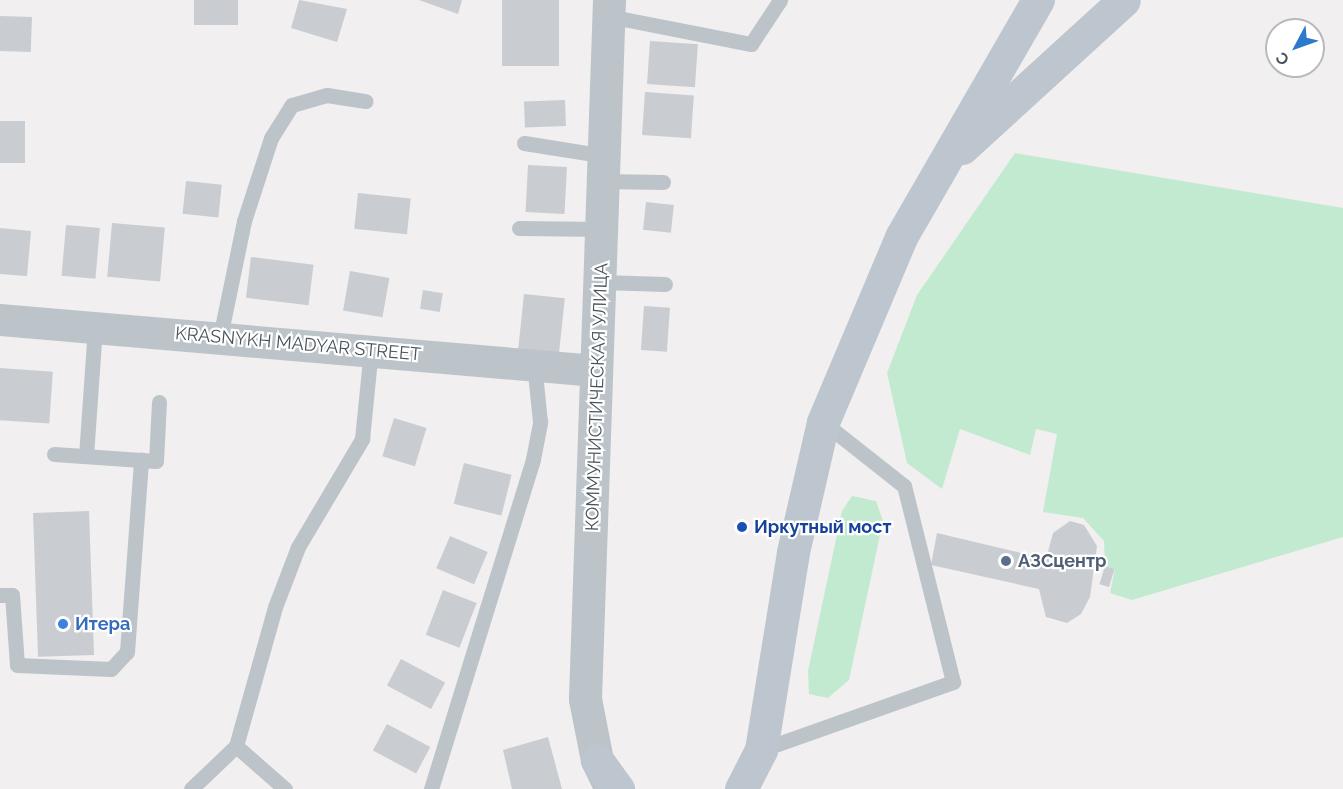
<!DOCTYPE html>
<meta charset="utf-8">
<style>
body{margin:0}
#map{position:relative;width:1343px;height:789px;overflow:hidden;background:#f1efef;font-family:Raleway,sans-serif}
div>[style]{position:absolute}
.green>*{inset:0;background:#c2ead0}
.building>*{inset:0;background:#c9ccd1;transform-origin:0 0}
.service>*{height:15px;margin:-7.5px;padding:0 7.5px;transform-origin:7.5px;border-radius:7.5px;background:#bcc4ca}
.minor>*{height:32px;margin:-16px;padding:0 16px;transform-origin:16px;border-radius:16px;background:#bcc4ca}
.tertiary>*{height:33px;margin:-16.5px;padding:0 16.5px;transform-origin:16.5px;border-radius:16.5px;background:#bcc4ca}
.secondary>*{height:33px;margin:-16.5px;padding:0 16.5px;transform-origin:16.5px;border-radius:16.5px;background:#bdc6ce}
.dots>*{width:16px;height:16px;translate:-50% -50%;box-sizing:border-box;border:3px solid #fff;border-radius:50%}
span{translate:-50% -50%;white-space:nowrap;text-align:center;line-height:1.15;-webkit-text-stroke:4.5px #fff;paint-order:stroke}
.street-label{font-size:18px;color:#49535a}
.transit-label{font-size:18px;color:#164399;font-weight:700}
.left{translate:0 -50%;text-align:left}
.service-label{font-size:18px;color:#4e5e75;font-weight:700}
.shop-label{font-size:18px;color:#366cbe;font-weight:700}
.north{position:absolute;left:1265px;top:18px;width:60px;height:60px;box-sizing:border-box;background:#fff;border:2px solid #b6babd;border-radius:50%;rotate:229deg;font-size:16px;font-weight:700;line-height:24px;text-align:center;color:#49535a}
.north::after{content:'';display:block;margin:auto;width:21px;height:27px;background:#2d79cd;clip-path:polygon(50% 0,100% 100%,50% 72%,0 100%)}
</style>
<div id="map">
<div class="green">
<div style="clip-path:polygon(1015px 153px,1343px 208px,1343px 537px,1132px 600px,1110px 593px,1115px 569px,1105px 566px,1104px 541px,1083px 518px,1043px 512px,1057px 434px,1036px 429px,1030px 455px,960px 429px,942px 489px,907px 463px,887px 373px,917px 295px)"></div>
<div style="clip-path:polygon(852px 496px,876px 501px,883px 521px,849px 680px,828px 698px,809px 694px,808px 671px,842px 511px)"></div>
</div>
<div class="building">
<div style="left:194px;top:0;width:44px;height:25px"></div>
<div style="clip-path:polygon(299px 0,347px 9px,337px 42px,291px 28px)"></div>
<div style="clip-path:polygon(419px 0,462px 0,458px 14px)"></div>
<div style="left:502px;top:0;width:57px;height:66px"></div>
<div style="left:0;top:16px;width:32px;height:35px;rotate:2deg"></div>
<div style="left:650px;top:41px;width:48px;height:43px;rotate:4deg"></div>
<div style="left:645px;top:92px;width:49px;height:43px;rotate:4deg"></div>
<div style="left:565px;top:100px;width:26px;height:41px;rotate:88deg"></div>
<div style="left:0;top:121px;width:25px;height:42px"></div>
<div style="left:528px;top:165px;width:39px;height:47px;rotate:3deg"></div>
<div style="left:186px;top:181px;width:36px;height:33px;rotate:6deg"></div>
<div style="left:358px;top:193px;width:53px;height:36px;rotate:6deg"></div>
<div style="left:646px;top:202px;width:28px;height:28px;rotate:6deg"></div>
<div style="left:112px;top:223px;width:53px;height:54px;rotate:5deg"></div>
<div style="left:66px;top:225px;width:34px;height:51px;rotate:5deg"></div>
<div style="clip-path:polygon(0 228px,31px 231px,27px 276px,0 274px)"></div>
<div style="left:251px;top:257px;width:63px;height:41px;rotate:7deg"></div>
<div style="left:350px;top:271px;width:40px;height:40px;rotate:10deg"></div>
<div style="left:423px;top:290px;width:20px;height:19px;rotate:9deg"></div>
<div style="left:524px;top:294px;width:41px;height:56px;rotate:6deg"></div>
<div style="left:644px;top:306px;width:26px;height:44px;rotate:4deg"></div>
<div style="left:0;top:368px;width:53px;height:52px;rotate:4deg"></div>
<div style="left:394px;top:418px;width:34px;height:40px;rotate:17deg"></div>
<div style="left:464px;top:463px;width:49px;height:42px;rotate:14deg"></div>
<div style="left:89px;top:511px;width:144px;height:56px;rotate:88deg"></div>
<div style="clip-path:polygon(1070px 521px,1084px 525px,1097px 546px,1090px 597px,1081px 614px,1067px 623px,1046px 617px,1039px 589px,931px 565px,937px 533px,1046px 559px,1053px 533px)"></div>
<div style="left:450px;top:536px;width:41px;height:35px;rotate:23deg"></div>
<div style="left:1105px;top:566px;width:10px;height:19px;rotate:17deg"></div>
<div style="left:443px;top:590px;width:36px;height:48px;rotate:21deg"></div>
<div style="left:401px;top:659px;width:50px;height:30px;rotate:28deg"></div>
<div style="left:387px;top:724px;width:49px;height:30px;rotate:28deg"></div>
<div style="clip-path:polygon(548px 737px,562px 789px,512px 789px,503px 750px)"></div>
</div>
<div class="service">
<div style="left:608px;top:16px;width:146px;rotate:11.1deg"></div>
<div style="left:751px;top:44px;width:53px;rotate:-56.6deg"></div>
<div style="left:524px;top:143px;width:82px;rotate:9.1deg"></div>
<div style="left:604px;top:181px;width:59px;rotate:1deg"></div>
<div style="left:519px;top:228px;width:84px;rotate:0.7deg"></div>
<div style="left:600px;top:282px;width:65px;rotate:1.8deg"></div>
<div style="left:220px;top:337px;width:118px;rotate:-78.3deg"></div>
<div style="left:244px;top:221px;width:87px;rotate:-72deg"></div>
<div style="left:271px;top:138px;width:39px;rotate:-58deg"></div>
<div style="left:292px;top:105px;width:36px;rotate:-16deg"></div>
<div style="left:327px;top:95px;width:39px;rotate:9deg"></div>
<div style="left:54px;top:454px;width:102px;rotate:3.9deg"></div>
<div style="left:156px;top:461px;width:59px;rotate:-87.1deg"></div>
<div style="left:86px;top:456px;width:129px;rotate:-86deg"></div>
<div style="left:0;top:595px;width:12px"></div>
<div style="left:12px;top:595px;width:70px;rotate:85.9deg"></div>
<div style="left:17px;top:665px;width:94px;rotate:2.4deg"></div>
<div style="left:111px;top:669px;width:23px;rotate:-47deg"></div>
<div style="left:127px;top:652px;width:193px;rotate:-85.8deg"></div>
<div style="left:761px;top:750px;width:204px;rotate:-19.5deg"></div>
<div style="left:953px;top:682px;width:202px;rotate:-104deg"></div>
<div style="left:904px;top:486px;width:103px;rotate:-141.7deg"></div>
<div style="left:191px;top:789px;width:62px;rotate:-43.7deg"></div>
<div style="left:285px;top:789px;width:65px;rotate:-138.7deg"></div>
<div style="left:236px;top:746px;width:144px;rotate:-74.3deg"></div>
<div style="left:275px;top:607px;width:64px;rotate:-69deg"></div>
<div style="left:298px;top:547px;width:126px;rotate:-59.3deg"></div>
<div style="left:362px;top:439px;width:90px;rotate:-84.3deg"></div>
<div style="left:431px;top:789px;width:345px;rotate:-72.8deg"></div>
<div style="left:533px;top:459px;width:38px;rotate:-79deg"></div>
<div style="left:540px;top:422px;width:59px;rotate:-95.8deg"></div>
</div>
<div class="minor">
<div style="left:0;top:320px;width:598px;rotate:4.89deg"></div>
</div>
<div class="tertiary">
<div style="left:609px;top:0;width:699px;rotate:91.97deg"></div>
<div style="left:585px;top:699px;width:62px;rotate:78.9deg"></div>
<div style="left:597px;top:760px;width:28px;rotate:64deg"></div>
</div>
<div class="secondary">
<div style="left:962px;top:148px;width:219px;rotate:-42.4deg"></div>
<div style="left:597px;top:760px;width:36px;rotate:54deg"></div>
<div style="left:741px;top:789px;width:44px;rotate:-62.9deg"></div>
<div style="left:761px;top:750px;width:201px;rotate:-80.8deg"></div>
<div style="left:793px;top:552px;width:133px;rotate:-77deg"></div>
<div style="left:823px;top:422px;width:201px;rotate:-67.1deg"></div>
<div style="left:901px;top:237px;width:274px;rotate:-60deg"></div>
</div>
<div class="dots">
<div style="left:742px;top:527px;background:#1a4fb4"></div>
<div style="left:1006px;top:561px;background:#5c6f8a"></div>
<div style="left:63px;top:624px;background:#3f7fe0"></div>
</div>
<div class="street-label">
<span style="left:298px;top:344px;rotate:5deg">KRASNYKH MADYAR STREET</span>
<span style="left:597px;top:397px;rotate:-88deg">КОММУНИСТИЧЕСКАЯ УЛИЦА</span>
</div>
<div class="transit-label">
<span class="left" style="left:754px;top:527px">Иркутный мост</span>
</div>
<div class="service-label">
<span class="left" style="left:1018px;top:561px">АЗСцентр</span>
</div>
<div class="shop-label">
<span class="left" style="left:75px;top:624px">Итера</span>
</div>
<div class="north">С</div>
</div>
